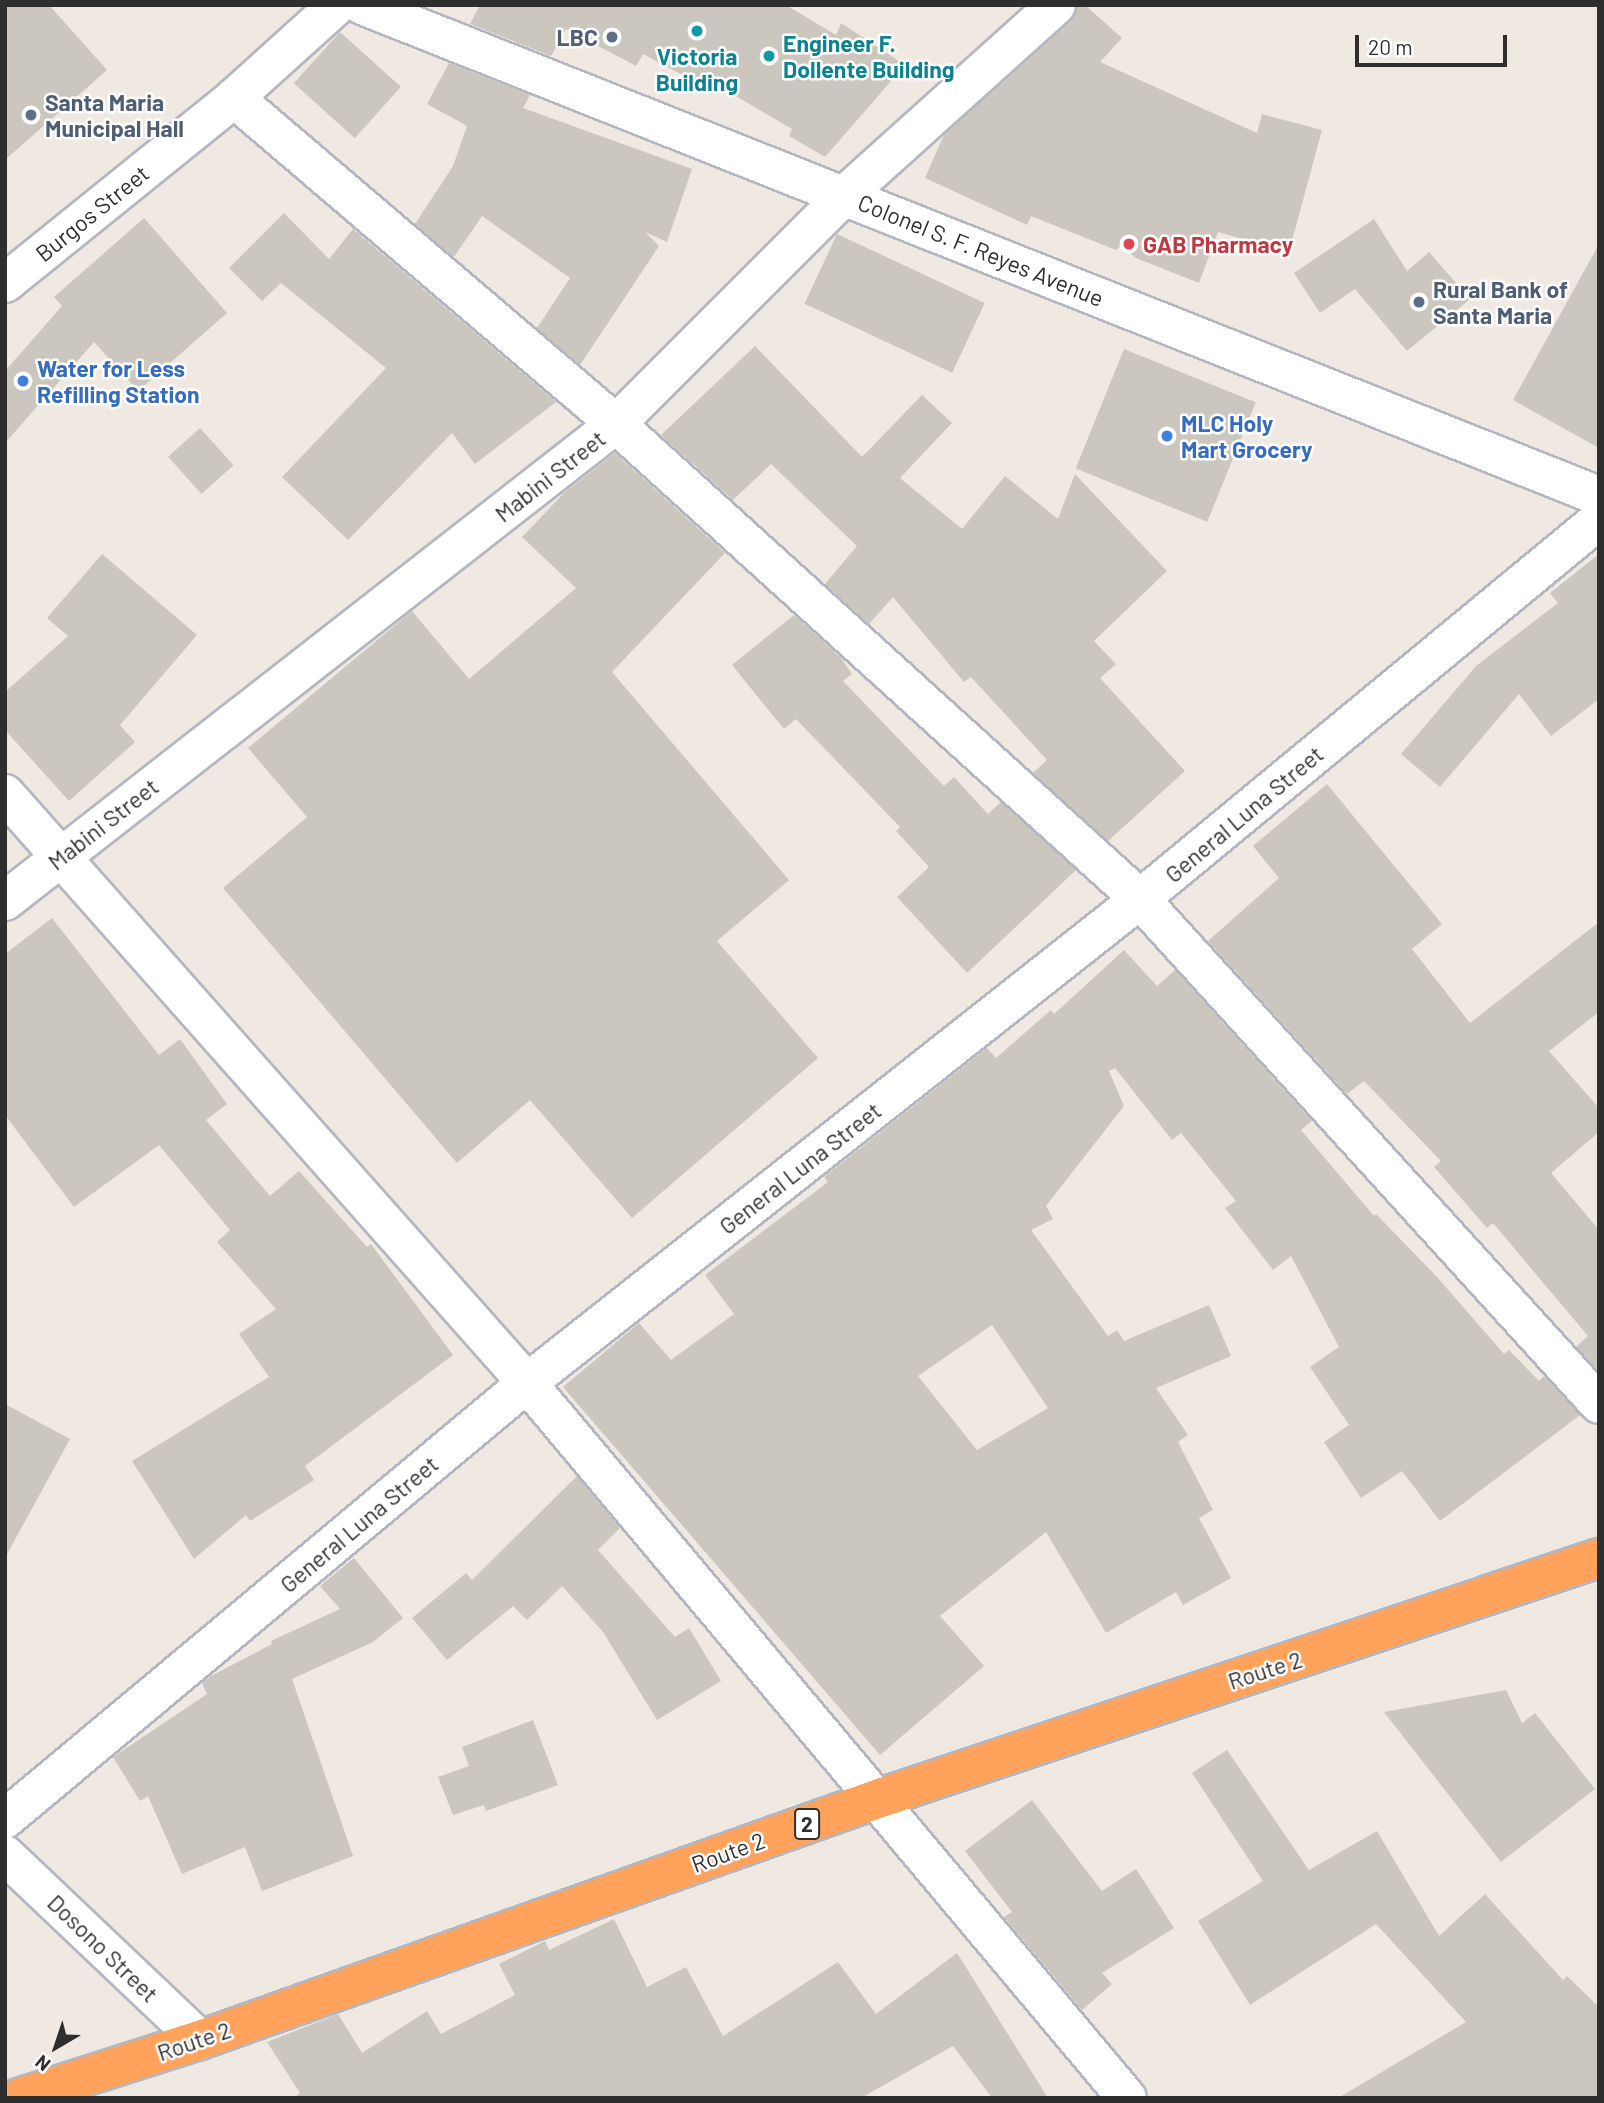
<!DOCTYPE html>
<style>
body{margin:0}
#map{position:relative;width:1604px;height:2103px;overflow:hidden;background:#efe9e1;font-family:Barlow,sans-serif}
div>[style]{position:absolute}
.building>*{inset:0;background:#cbc7bf;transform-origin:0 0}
.roads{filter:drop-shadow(2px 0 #b4b7c1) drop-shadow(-2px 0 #b4b7c1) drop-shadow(0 2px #b4b7c1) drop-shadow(0 -2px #b4b7c1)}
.street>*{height:38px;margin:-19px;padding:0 19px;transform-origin:19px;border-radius:19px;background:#fff}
.secondary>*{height:38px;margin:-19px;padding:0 19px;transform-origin:19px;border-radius:19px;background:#fff}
.highway>*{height:38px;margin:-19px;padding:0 19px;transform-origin:19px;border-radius:19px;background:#ffa35c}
.dots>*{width:19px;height:19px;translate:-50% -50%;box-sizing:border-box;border:4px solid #fff;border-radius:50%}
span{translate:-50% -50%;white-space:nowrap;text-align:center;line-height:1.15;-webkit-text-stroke:5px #fff;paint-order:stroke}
.shield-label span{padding:2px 5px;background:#fff;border:2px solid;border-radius:5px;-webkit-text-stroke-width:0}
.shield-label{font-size:21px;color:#2e2e2e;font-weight:700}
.service-label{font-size:23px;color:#4e5e75;font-weight:700}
.right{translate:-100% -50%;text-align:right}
.left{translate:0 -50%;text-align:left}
.culture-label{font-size:23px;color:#0d838f;font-weight:700}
.street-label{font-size:23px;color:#2e2e2e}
.health-label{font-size:23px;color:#be3a42;font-weight:700}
.shop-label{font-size:23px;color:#366cbe;font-weight:700}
.frame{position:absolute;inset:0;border:7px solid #2e2e2e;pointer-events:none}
.north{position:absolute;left:21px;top:2012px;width:70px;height:70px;-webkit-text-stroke:5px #fff;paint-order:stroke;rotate:219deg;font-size:19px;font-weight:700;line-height:28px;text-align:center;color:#2e2e2e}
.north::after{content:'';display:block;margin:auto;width:24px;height:32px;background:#2e2e2e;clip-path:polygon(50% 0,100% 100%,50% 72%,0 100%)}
.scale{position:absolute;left:1355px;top:35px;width:152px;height:32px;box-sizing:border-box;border:4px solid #2e2e2e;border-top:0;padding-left:9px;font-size:21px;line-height:24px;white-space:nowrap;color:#2e2e2e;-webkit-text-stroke:5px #fff;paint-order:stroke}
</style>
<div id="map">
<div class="building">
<div style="clip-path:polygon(5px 5px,49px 5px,107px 70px,5px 160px)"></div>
<div style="clip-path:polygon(480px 5px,786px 5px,836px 35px,841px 23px,905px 65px,825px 157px,789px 136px,792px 129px,705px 78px,701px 85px,643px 54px,636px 66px,566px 29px,551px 56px,470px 24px)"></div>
<div style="clip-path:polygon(1077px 5px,1085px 5px,1122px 38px,1100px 62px,1257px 133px,1262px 114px,1322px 130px,1289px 252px,1218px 232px,1199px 283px,1136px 258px,1121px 245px,1116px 250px,1031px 216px,1027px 225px,925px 178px,944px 135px,1071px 21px)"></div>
<div style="left:340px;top:32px;width:82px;height:69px;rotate:42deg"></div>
<div style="clip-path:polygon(449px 63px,530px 95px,523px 108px,692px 169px,667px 242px,645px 232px,659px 246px,580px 365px,537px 328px,570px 278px,482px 216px,454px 257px,415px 224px,453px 166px,467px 126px,427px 104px)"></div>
<div style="clip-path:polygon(284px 213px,329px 259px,353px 229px,556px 402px,475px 464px,452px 433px,348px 540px,282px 477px,386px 368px,281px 283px,262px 301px,229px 268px)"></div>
<div style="clip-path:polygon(144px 218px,227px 313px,138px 391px,94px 342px,5px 443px,5px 371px,62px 306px,54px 297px)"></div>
<div style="clip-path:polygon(1374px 219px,1407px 271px,1429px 252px,1470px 299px,1407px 351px,1355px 289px,1320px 313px,1294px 273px)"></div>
<div style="left:837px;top:234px;width:163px;height:77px;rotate:25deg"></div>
<div style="clip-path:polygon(1599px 244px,1599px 448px,1513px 400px)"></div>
<div style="clip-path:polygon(755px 346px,862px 457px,922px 395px,952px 423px,900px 478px,962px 529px,1005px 476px,1058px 519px,1075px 474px,1167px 571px,1094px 641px,1116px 664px,1100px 678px,1185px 771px,1108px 841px,1033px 773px,1047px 760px,971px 677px,964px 682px,893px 597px,869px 624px,825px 584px,857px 546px,771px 464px,733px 500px,661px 435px)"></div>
<div style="left:1124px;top:349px;width:142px;height:129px;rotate:22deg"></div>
<div style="left:200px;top:428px;width:50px;height:43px;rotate:48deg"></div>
<div style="clip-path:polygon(615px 453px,725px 553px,612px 672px,789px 880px,717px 941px,818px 1058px,632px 1218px,530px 1100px,457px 1163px,223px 888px,307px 817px,248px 748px,412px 611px,469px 679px,576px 588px,522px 537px,565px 492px)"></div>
<div style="clip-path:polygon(102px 554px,197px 635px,120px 725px,135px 742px,69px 801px,5px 730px,5px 692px,68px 636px,47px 618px)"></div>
<div style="clip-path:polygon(1599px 554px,1599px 699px,1551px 736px,1519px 694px,1440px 787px,1401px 754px,1476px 666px,1558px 603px,1550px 593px)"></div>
<div style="clip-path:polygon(794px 615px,841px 658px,852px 674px,843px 681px,944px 786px,954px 777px,988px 814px,1001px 802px,1076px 870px,967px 973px,897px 897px,929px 867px,896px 831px,900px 827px,796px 719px,784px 729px,732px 665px)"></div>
<div style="clip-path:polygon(1327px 784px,1442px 924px,1412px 949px,1470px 1023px,1599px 922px,1599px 1012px,1549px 1051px,1599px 1108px,1599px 1132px,1551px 1173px,1599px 1230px,1599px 1371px,1576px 1347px,1588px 1336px,1493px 1223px,1487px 1228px,1434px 1167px,1441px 1161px,1364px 1081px,1347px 1094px,1208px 941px,1279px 878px,1253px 846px)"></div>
<div style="clip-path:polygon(52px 918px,159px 1055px,180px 1039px,227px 1104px,206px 1120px,270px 1196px,299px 1171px,367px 1247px,371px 1244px,453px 1355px,305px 1466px,314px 1480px,250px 1521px,246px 1515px,194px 1559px,132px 1461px,269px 1377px,239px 1334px,276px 1309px,217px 1242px,230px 1230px,159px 1145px,74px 1207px,5px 1115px,5px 954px)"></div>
<div style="clip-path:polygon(evenodd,1124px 950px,1157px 986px,1175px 970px,1312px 1121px,1301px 1130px,1374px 1216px,1376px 1214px,1437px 1277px,1504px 1354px,1509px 1350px,1539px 1381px,1544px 1376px,1580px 1415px,1440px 1521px,1402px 1471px,1361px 1498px,1324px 1442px,1349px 1425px,1310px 1367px,1339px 1347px,1291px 1256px,1273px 1270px,1225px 1208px,1236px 1201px,1181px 1133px,1172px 1140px,1115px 1068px,1109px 1071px,1124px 1106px,1046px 1206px,1053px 1219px,1031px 1230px,1108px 1336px,1117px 1330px,1124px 1341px,1209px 1305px,1231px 1356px,1156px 1388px,1188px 1435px,1178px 1442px,1213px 1510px,1199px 1518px,1231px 1578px,1183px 1605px,1176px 1592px,1106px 1633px,1046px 1532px,940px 1616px,984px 1666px,880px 1755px,563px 1387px,639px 1323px,671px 1360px,734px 1314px,705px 1275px,828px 1182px,824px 1177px,987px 1048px,996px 1058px,1051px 1010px,1054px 1014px,1124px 950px,992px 1325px,1048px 1408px,977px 1450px,918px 1376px,992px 1325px)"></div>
<div style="clip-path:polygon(5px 1404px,70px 1439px,5px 1558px)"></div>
<div style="clip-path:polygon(577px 1476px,620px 1528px,598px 1550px,675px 1637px,689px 1628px,721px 1681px,657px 1720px,603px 1632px,562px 1586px,527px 1620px,513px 1606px,447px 1660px,412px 1618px,466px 1573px,472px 1580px)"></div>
<div style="clip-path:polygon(354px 1558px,403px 1618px,373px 1642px,292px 1679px,353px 1856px,262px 1891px,245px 1847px,182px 1874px,148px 1796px,140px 1801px,113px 1757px,207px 1694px,202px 1683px,211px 1676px,272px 1644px,271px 1641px,340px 1609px,320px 1586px)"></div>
<div style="clip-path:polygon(1506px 1690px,1522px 1723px,1535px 1713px,1595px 1789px,1501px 1862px,1384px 1712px)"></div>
<div style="clip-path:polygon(533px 1720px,558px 1785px,486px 1811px,484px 1805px,453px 1815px,438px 1777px,469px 1766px,462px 1747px)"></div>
<div style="clip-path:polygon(1227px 1750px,1309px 1870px,1377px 1831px,1439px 1936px,1485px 1894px,1563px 1980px,1567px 1976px,1599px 2007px,1599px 2098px,1338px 2098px,1466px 2022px,1376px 1924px,1250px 2005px,1198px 1921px,1263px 1881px,1192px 1773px)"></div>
<div style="clip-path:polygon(1032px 1800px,1102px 1891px,1136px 1869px,1174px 1928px,1102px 1973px,1112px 1984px,1082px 2010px,1004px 1917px,1012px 1912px,965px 1851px)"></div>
<div style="clip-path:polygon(614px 1919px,647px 1987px,686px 1967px,723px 2036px,838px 1962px,876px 2014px,957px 1953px,1048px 2098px,992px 2098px,953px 2046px,861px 2098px,293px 2098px,300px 2093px,267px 2042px,338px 2014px,362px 2053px,427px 2011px,441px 2034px,515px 1995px,499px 1964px,545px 1941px,549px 1950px)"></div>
</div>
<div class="roads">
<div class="street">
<div style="left:234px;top:98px;width:502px;rotate:40.48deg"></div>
<div style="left:616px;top:424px;width:707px;rotate:42.19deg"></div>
<div style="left:1140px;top:899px;width:682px;rotate:47.73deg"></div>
<div style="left:5px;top:283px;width:294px;rotate:-38.9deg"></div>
<div style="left:234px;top:98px;width:139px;rotate:-42.1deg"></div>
<div style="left:5px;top:794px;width:787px;rotate:48.45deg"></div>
<div style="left:527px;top:1383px;width:933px;rotate:50deg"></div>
<div style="left:5px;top:901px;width:775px;rotate:-37.98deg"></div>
<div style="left:616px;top:424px;width:322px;rotate:-45deg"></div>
<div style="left:844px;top:196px;width:285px;rotate:-42deg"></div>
<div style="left:5px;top:1819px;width:680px;rotate:-39.87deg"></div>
<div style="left:527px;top:1383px;width:781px;rotate:-38.29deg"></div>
<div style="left:1140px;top:899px;width:595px;rotate:-39.55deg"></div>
<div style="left:5px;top:1855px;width:269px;rotate:43.5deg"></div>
</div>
<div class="secondary">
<div style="left:362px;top:5px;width:1331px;rotate:21.65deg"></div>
</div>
<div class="highway">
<div style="left:18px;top:2098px;width:191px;rotate:-17.7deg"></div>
<div style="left:200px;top:2040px;width:719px;rotate:-19.59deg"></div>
<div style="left:877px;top:1799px;width:761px;rotate:-18.46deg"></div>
</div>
</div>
<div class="dots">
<div style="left:697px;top:31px;background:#0f9aa8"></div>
<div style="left:612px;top:37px;background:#5c6f8a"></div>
<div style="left:769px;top:56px;background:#0f9aa8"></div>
<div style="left:31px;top:115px;background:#5c6f8a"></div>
<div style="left:1129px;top:244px;background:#e0444e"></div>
<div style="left:1419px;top:302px;background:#5c6f8a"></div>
<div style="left:23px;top:381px;background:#3f7fe0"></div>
<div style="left:1167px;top:436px;background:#3f7fe0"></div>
</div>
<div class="shield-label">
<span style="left:807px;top:1824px">2</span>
</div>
<div class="service-label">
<span class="right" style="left:598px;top:37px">LBC</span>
<span class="left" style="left:45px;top:115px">Santa Maria<br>Municipal Hall</span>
<span class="left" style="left:1433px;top:302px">Rural Bank of<br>Santa Maria</span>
</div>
<div class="culture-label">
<span class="left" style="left:783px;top:56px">Engineer F.<br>Dollente Building</span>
<span style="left:697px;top:69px">Victoria<br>Building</span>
</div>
<div class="street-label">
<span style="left:92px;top:213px;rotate:-39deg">Burgos Street</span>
<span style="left:981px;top:250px;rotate:22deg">Colonel S. F. Reyes Avenue</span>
<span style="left:550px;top:476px;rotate:-38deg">Mabini Street</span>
<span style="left:1244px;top:814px;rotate:-40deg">General Luna Street</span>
<span style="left:103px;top:824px;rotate:-38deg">Mabini Street</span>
<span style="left:800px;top:1168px;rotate:-38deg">General Luna Street</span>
<span style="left:359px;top:1524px;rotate:-40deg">General Luna Street</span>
<span style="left:1265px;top:1670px;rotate:-18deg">Route 2</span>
<span style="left:728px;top:1852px;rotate:-20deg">Route 2</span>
<span style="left:103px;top:1948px;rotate:44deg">Dosono Street</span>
<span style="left:194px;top:2041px;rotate:-19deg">Route 2</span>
</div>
<div class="health-label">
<span class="left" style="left:1143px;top:244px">GAB Pharmacy</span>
</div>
<div class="shop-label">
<span class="left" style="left:37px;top:381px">Water for Less<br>Refilling Station</span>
<span class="left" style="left:1181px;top:436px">MLC Holy<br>Mart Grocery</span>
</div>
<div class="frame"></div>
<div class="north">N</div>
<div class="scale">20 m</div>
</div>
